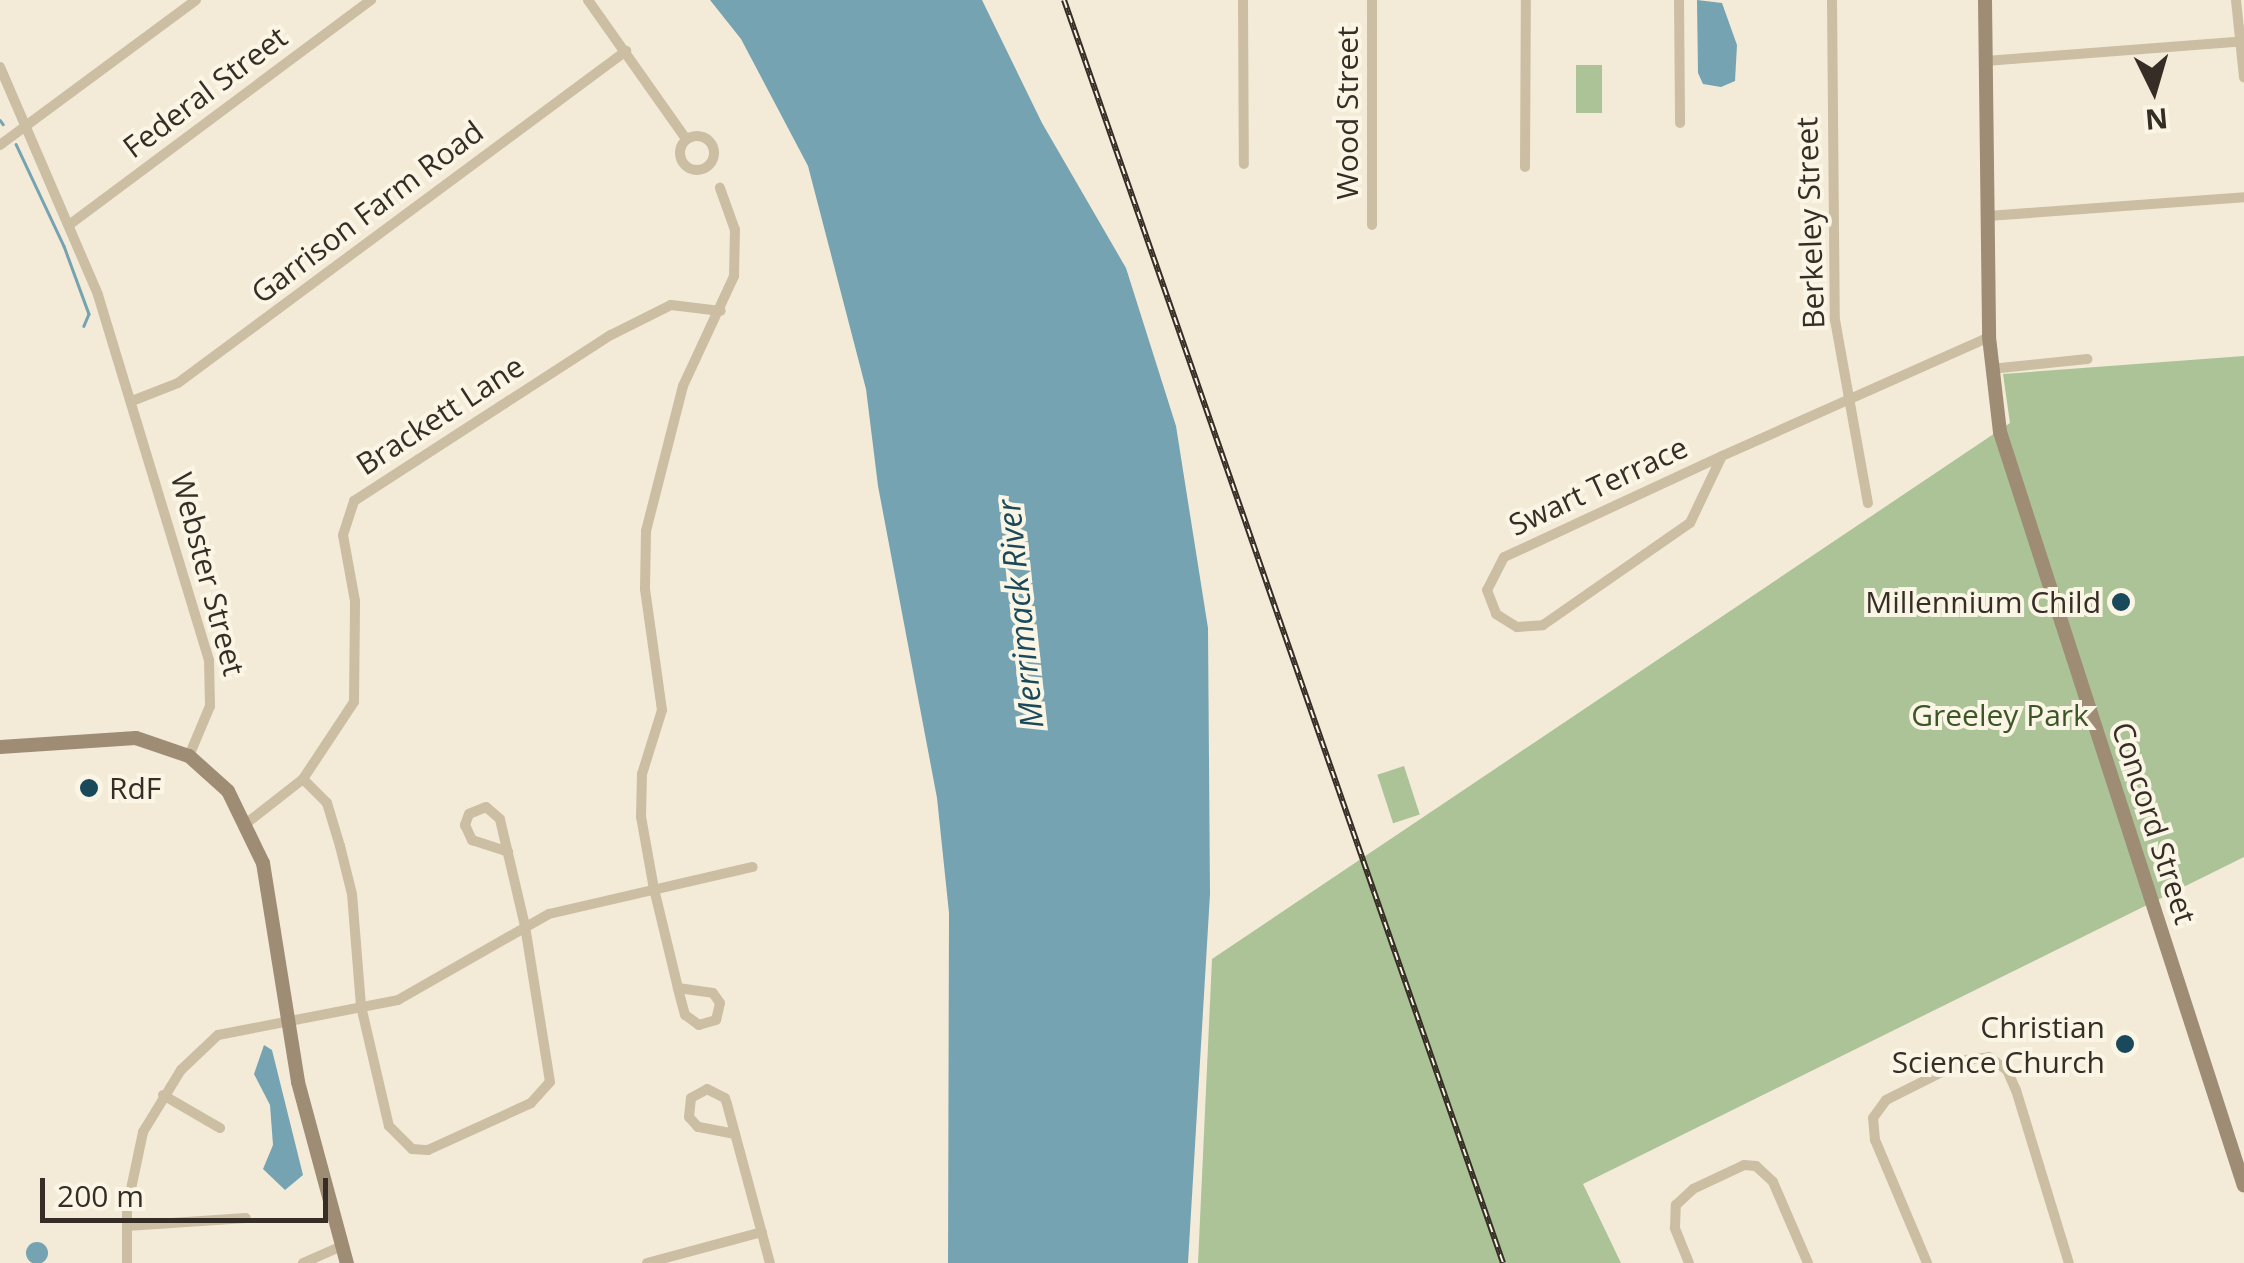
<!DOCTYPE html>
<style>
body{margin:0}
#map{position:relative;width:2244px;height:1263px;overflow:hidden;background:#f3ebd8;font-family:"Open Sans",sans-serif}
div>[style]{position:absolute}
.green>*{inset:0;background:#abc397;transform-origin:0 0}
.water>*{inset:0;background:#75a3b2}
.round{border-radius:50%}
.stream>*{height:2.5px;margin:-1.25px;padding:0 1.25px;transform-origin:1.25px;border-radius:1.25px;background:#75a3b2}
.street>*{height:10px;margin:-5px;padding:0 5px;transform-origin:5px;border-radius:5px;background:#ccbea3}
.street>.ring{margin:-5px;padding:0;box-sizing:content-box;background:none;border:10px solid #ccbea3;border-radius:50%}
.secondary>*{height:14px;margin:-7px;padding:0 7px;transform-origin:7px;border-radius:7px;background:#9f8c75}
.rail>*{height:6px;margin-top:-3px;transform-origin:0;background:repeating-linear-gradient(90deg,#faf5e4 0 8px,#362e26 0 16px);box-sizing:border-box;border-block:2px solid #362e26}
.dots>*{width:28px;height:28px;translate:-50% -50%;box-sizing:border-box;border:5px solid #faf5e4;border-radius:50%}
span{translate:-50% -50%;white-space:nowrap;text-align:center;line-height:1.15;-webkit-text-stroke:8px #faf5e4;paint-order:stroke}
.street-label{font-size:30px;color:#362e26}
.poi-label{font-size:30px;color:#362e26}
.right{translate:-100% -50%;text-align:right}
.left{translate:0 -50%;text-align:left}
.park-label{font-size:30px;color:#3c5628}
.water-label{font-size:32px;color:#19495a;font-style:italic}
.north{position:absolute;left:2104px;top:40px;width:100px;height:100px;-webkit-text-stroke:8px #faf5e4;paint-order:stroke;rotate:175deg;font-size:28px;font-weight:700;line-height:40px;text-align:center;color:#362e26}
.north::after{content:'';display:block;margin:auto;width:35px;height:45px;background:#362e26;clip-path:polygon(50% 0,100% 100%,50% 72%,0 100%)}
.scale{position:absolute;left:40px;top:1178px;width:288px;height:45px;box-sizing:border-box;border:5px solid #362e26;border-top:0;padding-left:12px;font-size:30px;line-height:35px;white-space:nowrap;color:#362e26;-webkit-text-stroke:8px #faf5e4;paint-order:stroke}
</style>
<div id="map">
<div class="green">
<div style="left:1576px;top:65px;width:26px;height:48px"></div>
<div style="clip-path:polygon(2244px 356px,2244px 857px,1583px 1184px,1621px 1263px,1198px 1263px,1212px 959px,2010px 423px,2003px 374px)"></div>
<div style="left:1404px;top:766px;width:51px;height:28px;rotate:72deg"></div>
</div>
<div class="water">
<div style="clip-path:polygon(710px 0,982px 0,1042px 123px,1126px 268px,1176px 426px,1208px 628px,1210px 894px,1188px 1263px,948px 1263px,949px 913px,937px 798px,878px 486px,866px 389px,808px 166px,741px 39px)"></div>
<div style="clip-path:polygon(1697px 0,1722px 3px,1737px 45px,1735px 81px,1721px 87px,1703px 84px,1698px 73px)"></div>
<div style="clip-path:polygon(264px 1045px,272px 1050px,303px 1175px,285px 1190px,263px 1169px,273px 1145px,270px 1105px,254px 1074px)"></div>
<div class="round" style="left:26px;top:1242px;width:22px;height:22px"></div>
</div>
<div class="stream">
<div style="left:0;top:120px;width:5px;rotate:53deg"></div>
<div style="left:16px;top:144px;width:113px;rotate:64.8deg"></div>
<div style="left:64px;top:246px;width:72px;rotate:69.8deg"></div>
<div style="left:89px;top:314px;width:13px;rotate:113deg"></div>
</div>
<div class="street">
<div style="left:588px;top:0;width:170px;rotate:54.8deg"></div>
<div style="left:1243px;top:0;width:164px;rotate:89.7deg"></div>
<div style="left:1679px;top:0;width:123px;rotate:89.5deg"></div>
<div style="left:1832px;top:0;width:320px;rotate:89.5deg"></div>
<div style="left:1835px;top:320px;width:186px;rotate:79.8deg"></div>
<div style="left:2236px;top:0;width:78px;rotate:84.1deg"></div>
<div style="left:1986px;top:61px;width:259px;rotate:-4.4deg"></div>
<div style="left:0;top:67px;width:248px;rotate:66.7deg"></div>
<div style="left:98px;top:295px;width:382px;rotate:73.1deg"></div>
<div style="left:209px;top:661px;width:45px;rotate:88.7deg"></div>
<div style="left:210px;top:706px;width:54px;rotate:112.8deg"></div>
<div class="ring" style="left:680px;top:136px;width:24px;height:24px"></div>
<div style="left:0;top:145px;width:244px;rotate:-36.5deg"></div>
<div style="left:1525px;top:167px;width:167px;rotate:-89.7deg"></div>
<div style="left:1988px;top:216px;width:257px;rotate:-4.2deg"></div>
<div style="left:69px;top:225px;width:377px;rotate:-36.7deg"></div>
<div style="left:1372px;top:225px;width:225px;rotate:-90deg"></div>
<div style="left:1991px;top:369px;width:97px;rotate:-5.9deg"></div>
<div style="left:132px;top:401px;width:49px;rotate:-21.4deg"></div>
<div style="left:178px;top:383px;width:558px;rotate:-36.54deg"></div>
<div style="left:1722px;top:456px;width:240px;rotate:155.1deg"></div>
<div style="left:1504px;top:557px;width:37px;rotate:117deg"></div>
<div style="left:1487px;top:590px;width:26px;rotate:69deg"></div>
<div style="left:1496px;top:614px;width:25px;rotate:32deg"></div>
<div style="left:1517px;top:627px;width:26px;rotate:-4deg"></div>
<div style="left:1543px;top:625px;width:179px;rotate:-34.8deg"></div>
<div style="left:1690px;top:523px;width:74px;rotate:-64.5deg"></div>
<div style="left:1722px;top:456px;width:292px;rotate:-24deg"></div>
<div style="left:303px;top:779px;width:34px;rotate:45deg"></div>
<div style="left:327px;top:803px;width:45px;rotate:73.2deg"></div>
<div style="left:340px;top:846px;width:49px;rotate:76deg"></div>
<div style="left:352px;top:894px;width:112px;rotate:85.4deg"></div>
<div style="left:361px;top:1006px;width:123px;rotate:76.9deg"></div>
<div style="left:389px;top:1126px;width:33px;rotate:45deg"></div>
<div style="left:412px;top:1149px;width:16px;rotate:4deg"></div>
<div style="left:428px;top:1150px;width:113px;rotate:-24.5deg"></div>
<div style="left:531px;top:1103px;width:28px;rotate:-48deg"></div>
<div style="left:550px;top:1082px;width:158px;rotate:-99.1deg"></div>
<div style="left:525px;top:926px;width:110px;rotate:-103.2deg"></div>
<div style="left:500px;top:819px;width:18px;rotate:-139deg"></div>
<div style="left:486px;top:807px;width:18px;rotate:158deg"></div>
<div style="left:469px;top:814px;width:12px;rotate:110deg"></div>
<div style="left:465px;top:825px;width:17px;rotate:65deg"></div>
<div style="left:472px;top:840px;width:38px;rotate:18deg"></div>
<div style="left:248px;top:822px;width:70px;rotate:-38deg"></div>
<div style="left:303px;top:779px;width:92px;rotate:-56.5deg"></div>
<div style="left:354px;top:702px;width:101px;rotate:-89.4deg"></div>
<div style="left:355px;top:601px;width:67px;rotate:-100.3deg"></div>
<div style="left:343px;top:535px;width:36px;rotate:-72deg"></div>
<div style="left:354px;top:501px;width:306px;rotate:-32.9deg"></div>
<div style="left:611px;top:335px;width:67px;rotate:-26.6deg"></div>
<div style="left:671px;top:305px;width:50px;rotate:6.8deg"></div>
<div style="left:678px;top:988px;width:35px;rotate:8deg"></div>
<div style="left:713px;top:993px;width:12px;rotate:55deg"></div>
<div style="left:720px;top:1003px;width:17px;rotate:103deg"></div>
<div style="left:716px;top:1020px;width:18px;rotate:164deg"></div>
<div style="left:699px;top:1025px;width:17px;rotate:-144deg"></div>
<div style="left:685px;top:1015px;width:28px;rotate:-105deg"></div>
<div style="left:678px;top:988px;width:102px;rotate:-103.6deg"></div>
<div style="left:654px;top:889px;width:73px;rotate:-100.2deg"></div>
<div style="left:641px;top:817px;width:43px;rotate:-88.7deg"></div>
<div style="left:642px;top:774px;width:67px;rotate:-72.6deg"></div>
<div style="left:662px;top:710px;width:122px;rotate:-98deg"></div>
<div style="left:645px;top:589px;width:58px;rotate:-89deg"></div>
<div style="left:646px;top:531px;width:150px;rotate:-75.7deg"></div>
<div style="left:683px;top:386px;width:121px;rotate:-65.1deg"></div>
<div style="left:734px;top:276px;width:46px;rotate:-88.8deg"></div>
<div style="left:735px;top:230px;width:45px;rotate:-109.7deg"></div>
<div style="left:163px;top:1095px;width:66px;rotate:30.1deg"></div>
<div style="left:735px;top:1134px;width:38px;rotate:-169deg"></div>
<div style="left:698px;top:1127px;width:13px;rotate:-132deg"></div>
<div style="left:689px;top:1117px;width:19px;rotate:-84deg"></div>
<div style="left:691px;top:1098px;width:18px;rotate:-29deg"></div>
<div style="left:707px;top:1089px;width:20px;rotate:27deg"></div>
<div style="left:725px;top:1098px;width:6px;rotate:72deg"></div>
<div style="left:727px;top:1104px;width:165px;rotate:74.9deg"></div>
<div style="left:127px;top:1226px;width:119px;rotate:-3.8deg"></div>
<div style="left:127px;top:1263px;width:55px;rotate:-90deg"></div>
<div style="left:127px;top:1208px;width:78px;rotate:-78.1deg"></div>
<div style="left:143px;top:1132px;width:73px;rotate:-58.5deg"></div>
<div style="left:181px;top:1070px;width:51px;rotate:-43.4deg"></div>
<div style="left:218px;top:1035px;width:183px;rotate:-11deg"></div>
<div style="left:398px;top:1000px;width:174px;rotate:-29.7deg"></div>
<div style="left:549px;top:914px;width:209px;rotate:-13deg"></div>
<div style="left:303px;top:1263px;width:43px;rotate:-23.6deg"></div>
<div style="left:647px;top:1263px;width:119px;rotate:-15.1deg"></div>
<div style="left:1689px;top:1263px;width:38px;rotate:-112deg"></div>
<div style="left:1675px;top:1228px;width:23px;rotate:-88deg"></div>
<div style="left:1676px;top:1205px;width:23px;rotate:-43deg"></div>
<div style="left:1693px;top:1189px;width:56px;rotate:-25.2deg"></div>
<div style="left:1744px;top:1165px;width:12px;rotate:5deg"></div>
<div style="left:1756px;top:1166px;width:23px;rotate:43deg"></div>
<div style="left:1773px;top:1182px;width:88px;rotate:66.6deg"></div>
<div style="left:1927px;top:1263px;width:134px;rotate:-112.9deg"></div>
<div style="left:1875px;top:1140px;width:22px;rotate:-95deg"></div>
<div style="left:1873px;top:1118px;width:22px;rotate:-54deg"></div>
<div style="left:1886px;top:1100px;width:89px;rotate:-26.6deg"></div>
<div style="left:1966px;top:1060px;width:23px;rotate:-7deg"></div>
<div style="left:1989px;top:1057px;width:22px;rotate:36deg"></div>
<div style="left:2007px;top:1070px;width:22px;rotate:66deg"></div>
<div style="left:2016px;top:1090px;width:181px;rotate:73deg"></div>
</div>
<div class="secondary">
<div style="left:1985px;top:0;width:337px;rotate:89.3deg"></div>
<div style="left:1989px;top:337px;width:96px;rotate:83.4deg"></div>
<div style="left:2000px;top:432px;width:792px;rotate:72.07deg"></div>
<div style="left:0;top:747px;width:136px;rotate:-3.8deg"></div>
<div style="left:136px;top:738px;width:56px;rotate:18.8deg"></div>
<div style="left:189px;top:756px;width:52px;rotate:41.9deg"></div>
<div style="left:228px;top:791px;width:80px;rotate:64.1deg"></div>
<div style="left:263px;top:863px;width:222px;rotate:80.9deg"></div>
<div style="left:298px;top:1082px;width:188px;rotate:74.9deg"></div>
</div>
<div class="rail">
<div style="left:1064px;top:0;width:1337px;rotate:70.83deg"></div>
</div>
<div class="dots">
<div style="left:2121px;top:602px;background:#19495a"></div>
<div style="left:89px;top:788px;background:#19495a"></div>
<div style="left:2125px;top:1044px;background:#19495a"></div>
</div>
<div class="street-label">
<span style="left:205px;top:92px;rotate:-37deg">Federal Street</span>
<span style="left:1347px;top:113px;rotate:-90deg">Wood Street</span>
<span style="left:367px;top:212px;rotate:-37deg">Garrison Farm Road</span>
<span style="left:1810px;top:223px;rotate:-92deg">Berkeley Street</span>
<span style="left:440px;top:415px;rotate:-33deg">Brackett Lane</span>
<span style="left:1598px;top:486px;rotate:-25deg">Swart Terrace</span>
<span style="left:208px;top:574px;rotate:75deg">Webster Street</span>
<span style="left:2154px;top:823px;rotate:72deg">Concord Street</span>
</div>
<div class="poi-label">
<span class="right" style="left:2101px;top:602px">Millennium Child</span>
<span class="left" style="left:109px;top:788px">RdF</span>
<span class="right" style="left:2105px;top:1044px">Christian<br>Science Church</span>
</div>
<div class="park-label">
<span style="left:2000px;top:715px">Greeley Park</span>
</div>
<div class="water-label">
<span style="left:1020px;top:614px;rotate:-96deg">Merrimack River</span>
</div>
<div class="north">N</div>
<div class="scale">200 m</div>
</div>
